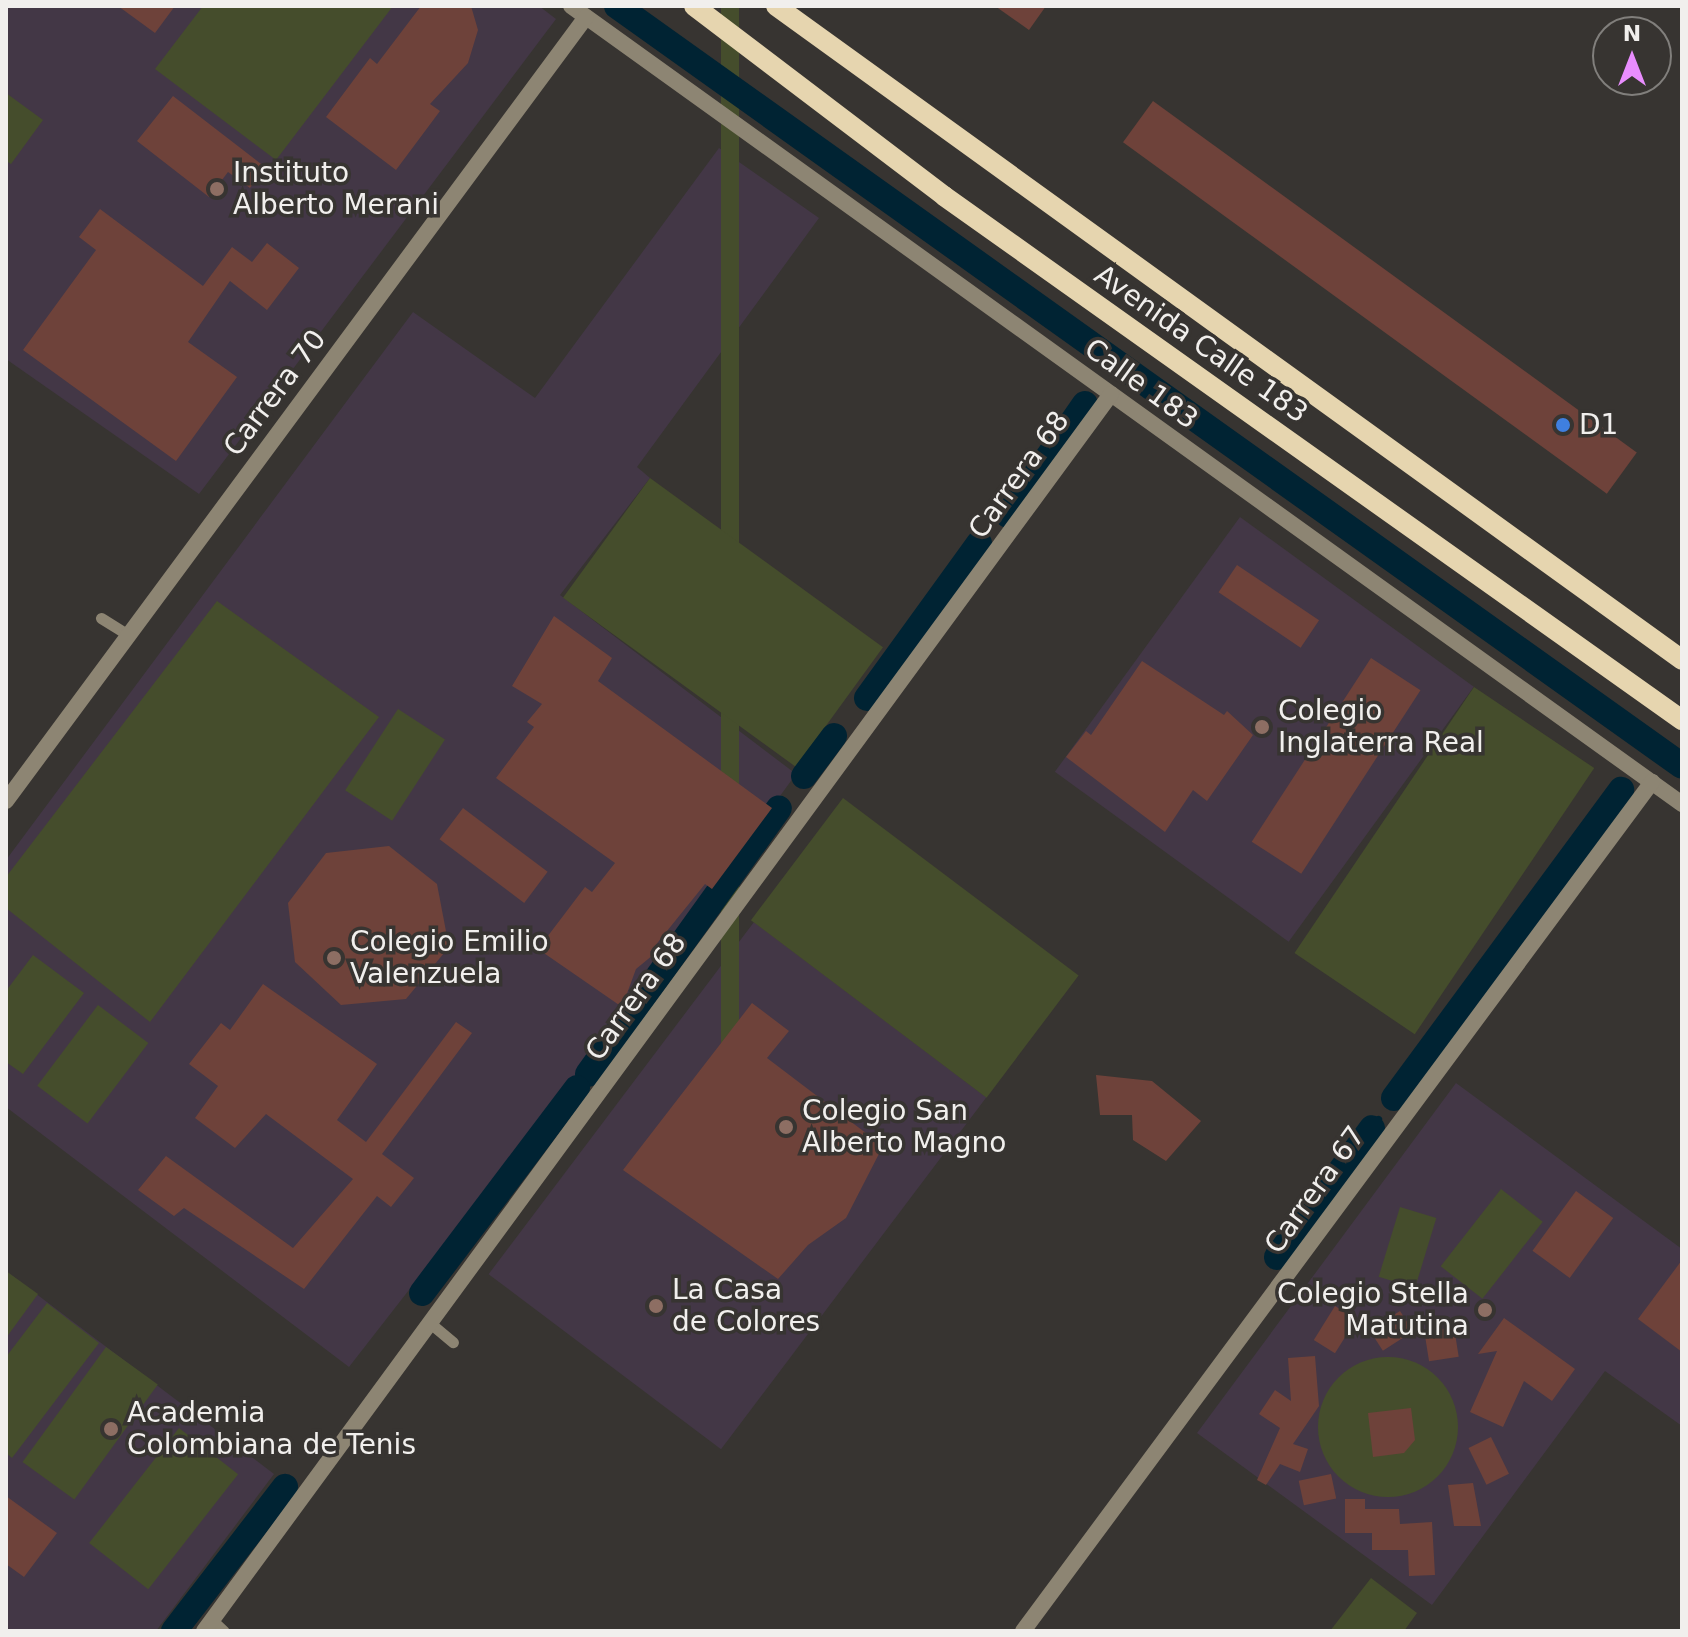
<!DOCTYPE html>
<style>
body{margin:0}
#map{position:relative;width:1688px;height:1637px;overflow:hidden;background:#373431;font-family:"DejaVu Sans",sans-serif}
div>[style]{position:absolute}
.education>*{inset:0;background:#433746;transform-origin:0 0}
.green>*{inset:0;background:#454d2c;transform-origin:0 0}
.round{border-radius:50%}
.stream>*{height:7px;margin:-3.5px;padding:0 3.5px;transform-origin:3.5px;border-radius:3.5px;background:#002333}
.canal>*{height:26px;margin:-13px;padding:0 13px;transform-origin:13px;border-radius:13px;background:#002333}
.building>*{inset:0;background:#6e423a;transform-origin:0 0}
.service>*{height:11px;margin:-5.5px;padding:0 5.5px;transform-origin:5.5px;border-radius:5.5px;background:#8d8573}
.minor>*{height:16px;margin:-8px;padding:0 8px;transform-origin:8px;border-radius:8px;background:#8d8573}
.primary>*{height:20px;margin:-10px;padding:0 10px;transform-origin:10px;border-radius:10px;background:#e6d5af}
.dots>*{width:22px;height:22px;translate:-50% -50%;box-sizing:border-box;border:4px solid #373431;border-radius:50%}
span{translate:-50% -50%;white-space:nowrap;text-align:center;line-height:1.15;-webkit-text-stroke:7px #373431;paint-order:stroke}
.poi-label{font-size:28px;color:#f1efed}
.left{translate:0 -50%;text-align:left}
.right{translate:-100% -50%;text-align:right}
.street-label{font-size:28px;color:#f1efed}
.frame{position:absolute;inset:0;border:8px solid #f1efed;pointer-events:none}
.north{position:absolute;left:1592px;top:16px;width:80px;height:80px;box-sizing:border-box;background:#373431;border:2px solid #817f7c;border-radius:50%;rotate:0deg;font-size:22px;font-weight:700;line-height:32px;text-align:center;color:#f1efed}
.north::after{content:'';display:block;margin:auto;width:28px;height:36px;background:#e98dfe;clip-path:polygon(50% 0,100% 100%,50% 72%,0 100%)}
</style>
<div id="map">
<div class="education">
<div style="clip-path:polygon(6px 6px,539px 6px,556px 19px,199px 494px,6px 359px)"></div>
<div style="clip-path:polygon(719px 148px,819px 218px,637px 467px,650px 478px,560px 595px,796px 774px,581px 1069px,349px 1367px,6px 1107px,6px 860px,413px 312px,535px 398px)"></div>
<div style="left:1240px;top:517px;width:289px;height:315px;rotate:36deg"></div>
<div style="left:754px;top:922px;width:291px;height:441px;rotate:37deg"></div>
<div style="clip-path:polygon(1456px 1083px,1682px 1249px,1682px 1426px,1605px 1371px,1432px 1605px,1197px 1433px)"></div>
<div style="clip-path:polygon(6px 1271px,274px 1474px,156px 1631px,6px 1631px)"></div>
</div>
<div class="green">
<div style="clip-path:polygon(203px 6px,393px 6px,276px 160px,155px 69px)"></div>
<div style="left:721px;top:6px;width:18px;height:1184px"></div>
<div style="clip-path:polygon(6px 93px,43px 120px,11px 164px,6px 161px)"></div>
<div style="left:650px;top:478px;width:288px;height:148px;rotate:36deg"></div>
<div style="clip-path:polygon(217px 601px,379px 717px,150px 1022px,6px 908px,6px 877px)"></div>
<div style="left:1474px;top:687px;width:145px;height:321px;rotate:34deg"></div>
<div style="left:398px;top:709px;width:56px;height:97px;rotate:33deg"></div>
<div style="left:843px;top:798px;width:295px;height:153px;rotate:37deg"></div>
<div style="clip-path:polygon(33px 955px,84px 993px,23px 1074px,6px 1062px,6px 991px)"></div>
<div style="left:98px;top:1005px;width:63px;height:101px;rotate:37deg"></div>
<div style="left:1501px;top:1189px;width:53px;height:98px;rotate:38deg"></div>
<div style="left:1400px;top:1207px;width:38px;height:73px;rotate:17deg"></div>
<div style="clip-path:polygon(6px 1271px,38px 1294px,6px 1338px)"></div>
<div style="clip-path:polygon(47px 1303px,99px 1343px,12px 1458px,6px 1453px,6px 1357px)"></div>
<div style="left:106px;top:1347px;width:64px;height:142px;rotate:36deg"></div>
<div class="round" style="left:1318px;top:1357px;width:140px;height:140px"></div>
<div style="left:179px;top:1428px;width:75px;height:146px;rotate:38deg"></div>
<div style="clip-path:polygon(1371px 1578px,1417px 1613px,1404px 1631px,1330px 1631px)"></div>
</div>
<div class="stream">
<div style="left:1372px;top:1128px;width:11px;rotate:-56deg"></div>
</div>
<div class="canal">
<div style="left:617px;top:6px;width:1308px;rotate:35.51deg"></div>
<div style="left:1008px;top:515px;width:135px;rotate:-55.3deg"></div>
<div style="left:867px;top:698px;width:191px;rotate:-54.1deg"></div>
<div style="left:804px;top:776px;width:50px;rotate:-53.1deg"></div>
<div style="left:588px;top:1074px;width:327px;rotate:-54.3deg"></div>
<div style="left:1394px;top:1098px;width:383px;rotate:-53.6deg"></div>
<div style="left:1277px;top:1257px;width:160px;rotate:-53.6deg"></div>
<div style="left:422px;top:1293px;width:257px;rotate:-52.9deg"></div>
<div style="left:174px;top:1631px;width:182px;rotate:-52.4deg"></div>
</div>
<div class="building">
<div style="clip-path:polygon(118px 6px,175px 6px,155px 33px)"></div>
<div style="clip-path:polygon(421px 6px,471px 6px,478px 30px,468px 63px,430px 104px,440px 111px,396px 170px,326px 117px,370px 58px,377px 64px)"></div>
<div style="clip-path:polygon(995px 6px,1046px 6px,1029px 30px)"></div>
<div style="clip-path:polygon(173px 96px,265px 167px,250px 188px,228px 172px,209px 197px,137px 141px)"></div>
<div style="left:1153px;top:101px;width:598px;height:51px;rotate:36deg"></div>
<div style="clip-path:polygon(100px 209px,203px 286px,232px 247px,252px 262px,267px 243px,299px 268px,267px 310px,230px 281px,188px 342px,237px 377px,176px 461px,23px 350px,96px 250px,79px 237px)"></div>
<div style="left:1237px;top:565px;width:99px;height:33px;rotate:34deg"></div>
<div style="clip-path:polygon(554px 616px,612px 658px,598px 681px,772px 808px,712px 889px,705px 884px,650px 952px,653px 955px,636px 969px,622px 1007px,538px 949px,585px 887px,592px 892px,615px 863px,496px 778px,534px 727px,527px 722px,542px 704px,512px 686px)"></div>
<div style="left:1371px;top:658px;width:59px;height:219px;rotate:33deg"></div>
<div style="clip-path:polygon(1142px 661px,1224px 715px,1227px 711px,1253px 735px,1207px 801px,1193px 790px,1165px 832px,1066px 757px,1086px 731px,1091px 735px)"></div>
<div style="left:463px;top:808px;width:106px;height:39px;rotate:37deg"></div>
<div style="clip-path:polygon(389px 846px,437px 884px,449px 947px,406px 999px,341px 1005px,295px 962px,288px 903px,326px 853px)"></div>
<div style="clip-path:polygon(263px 984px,377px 1064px,337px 1120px,366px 1142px,456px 1022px,472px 1033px,382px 1154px,414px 1178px,391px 1207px,377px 1196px,304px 1289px,184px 1208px,174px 1216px,138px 1190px,166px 1156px,293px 1248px,353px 1179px,266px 1114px,235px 1148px,195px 1118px,218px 1086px,189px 1064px,221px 1023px,230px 1030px)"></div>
<div style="clip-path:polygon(752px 1003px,789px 1031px,767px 1058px,883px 1146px,846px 1218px,808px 1245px,778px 1279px,623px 1170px)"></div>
<div style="clip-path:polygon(1096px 1075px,1152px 1081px,1201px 1121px,1166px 1161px,1133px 1140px,1132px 1115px,1100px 1115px)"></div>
<div style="left:1576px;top:1191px;width:46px;height:74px;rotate:36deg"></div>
<div style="clip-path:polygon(1682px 1260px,1682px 1352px,1638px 1319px)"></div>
<div style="left:1335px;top:1306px;width:25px;height:40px;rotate:32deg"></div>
<div style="left:1400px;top:1311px;width:24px;height:36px;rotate:57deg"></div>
<div style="clip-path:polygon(1504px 1318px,1575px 1369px,1552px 1401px,1524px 1381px,1503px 1427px,1470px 1412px,1497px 1351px,1478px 1354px)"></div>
<div style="left:1454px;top:1327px;width:30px;height:30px;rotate:81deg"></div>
<div style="clip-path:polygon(1315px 1356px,1319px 1406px,1293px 1444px,1308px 1449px,1300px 1472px,1280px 1464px,1266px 1485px,1257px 1480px,1280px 1428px,1259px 1414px,1275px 1390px,1291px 1401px,1288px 1358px)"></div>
<div style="clip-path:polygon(1411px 1408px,1415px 1440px,1404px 1453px,1373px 1457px,1368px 1413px)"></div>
<div style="left:1491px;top:1437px;width:41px;height:25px;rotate:64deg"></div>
<div style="left:1331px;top:1474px;width:25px;height:33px;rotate:78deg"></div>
<div style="clip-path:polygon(1473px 1483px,1481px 1526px,1454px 1526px,1448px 1485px)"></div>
<div style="clip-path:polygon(6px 1496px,57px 1533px,24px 1577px,6px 1564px)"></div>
<div style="clip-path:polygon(1345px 1499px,1365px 1499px,1365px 1509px,1399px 1509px,1400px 1524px,1432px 1522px,1435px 1575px,1409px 1576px,1408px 1550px,1372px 1550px,1372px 1533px,1345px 1533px)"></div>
</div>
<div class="service">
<div style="left:101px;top:618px;width:32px;rotate:32deg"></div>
<div style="left:430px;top:1323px;width:30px;rotate:40deg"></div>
<div style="left:212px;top:1620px;width:16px;rotate:43deg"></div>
</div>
<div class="minor">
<div style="left:571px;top:6px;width:1368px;rotate:35.69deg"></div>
<div style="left:6px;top:801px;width:975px;rotate:-53.51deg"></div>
<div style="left:204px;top:1631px;width:1534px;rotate:-53.75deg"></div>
<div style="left:1023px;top:1631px;width:1057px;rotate:-53.47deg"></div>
</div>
<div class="primary">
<div style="left:694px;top:6px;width:314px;rotate:37.2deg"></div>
<div style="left:944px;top:196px;width:905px;rotate:35.38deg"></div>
<div style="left:776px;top:6px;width:1117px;rotate:35.82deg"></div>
</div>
<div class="dots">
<div style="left:217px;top:189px;background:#8d6e63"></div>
<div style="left:1563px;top:425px;background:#3f7fe0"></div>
<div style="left:1262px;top:727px;background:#8d6e63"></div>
<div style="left:334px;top:958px;background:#8d6e63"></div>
<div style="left:786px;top:1127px;background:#8d6e63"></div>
<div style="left:656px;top:1306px;background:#8d6e63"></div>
<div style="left:1485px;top:1310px;background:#8d6e63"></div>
<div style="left:111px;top:1429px;background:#8d6e63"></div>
</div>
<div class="poi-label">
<span class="left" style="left:233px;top:189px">Instituto<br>Alberto Merani</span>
<span class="left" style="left:1579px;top:425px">D1</span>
<span class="left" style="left:1278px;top:727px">Colegio<br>Inglaterra Real</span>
<span class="left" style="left:350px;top:958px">Colegio Emilio<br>Valenzuela</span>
<span class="left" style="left:802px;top:1127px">Colegio San<br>Alberto Magno</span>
<span class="left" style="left:672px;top:1306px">La Casa<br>de Colores</span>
<span class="right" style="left:1469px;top:1310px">Colegio Stella<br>Matutina</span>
<span class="left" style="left:127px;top:1429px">Academia<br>Colombiana de Tenis</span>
</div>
<div class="street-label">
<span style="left:1201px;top:344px;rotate:35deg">Avenida Calle 183</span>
<span style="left:1141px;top:384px;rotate:36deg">Calle 183</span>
<span style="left:275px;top:393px;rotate:-53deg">Carrera 70</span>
<span style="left:1019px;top:475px;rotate:-54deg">Carrera 68</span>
<span style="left:636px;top:997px;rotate:-54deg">Carrera 68</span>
<span style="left:1315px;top:1190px;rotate:-54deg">Carrera 67</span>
</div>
<div class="frame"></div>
<div class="north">N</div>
</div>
